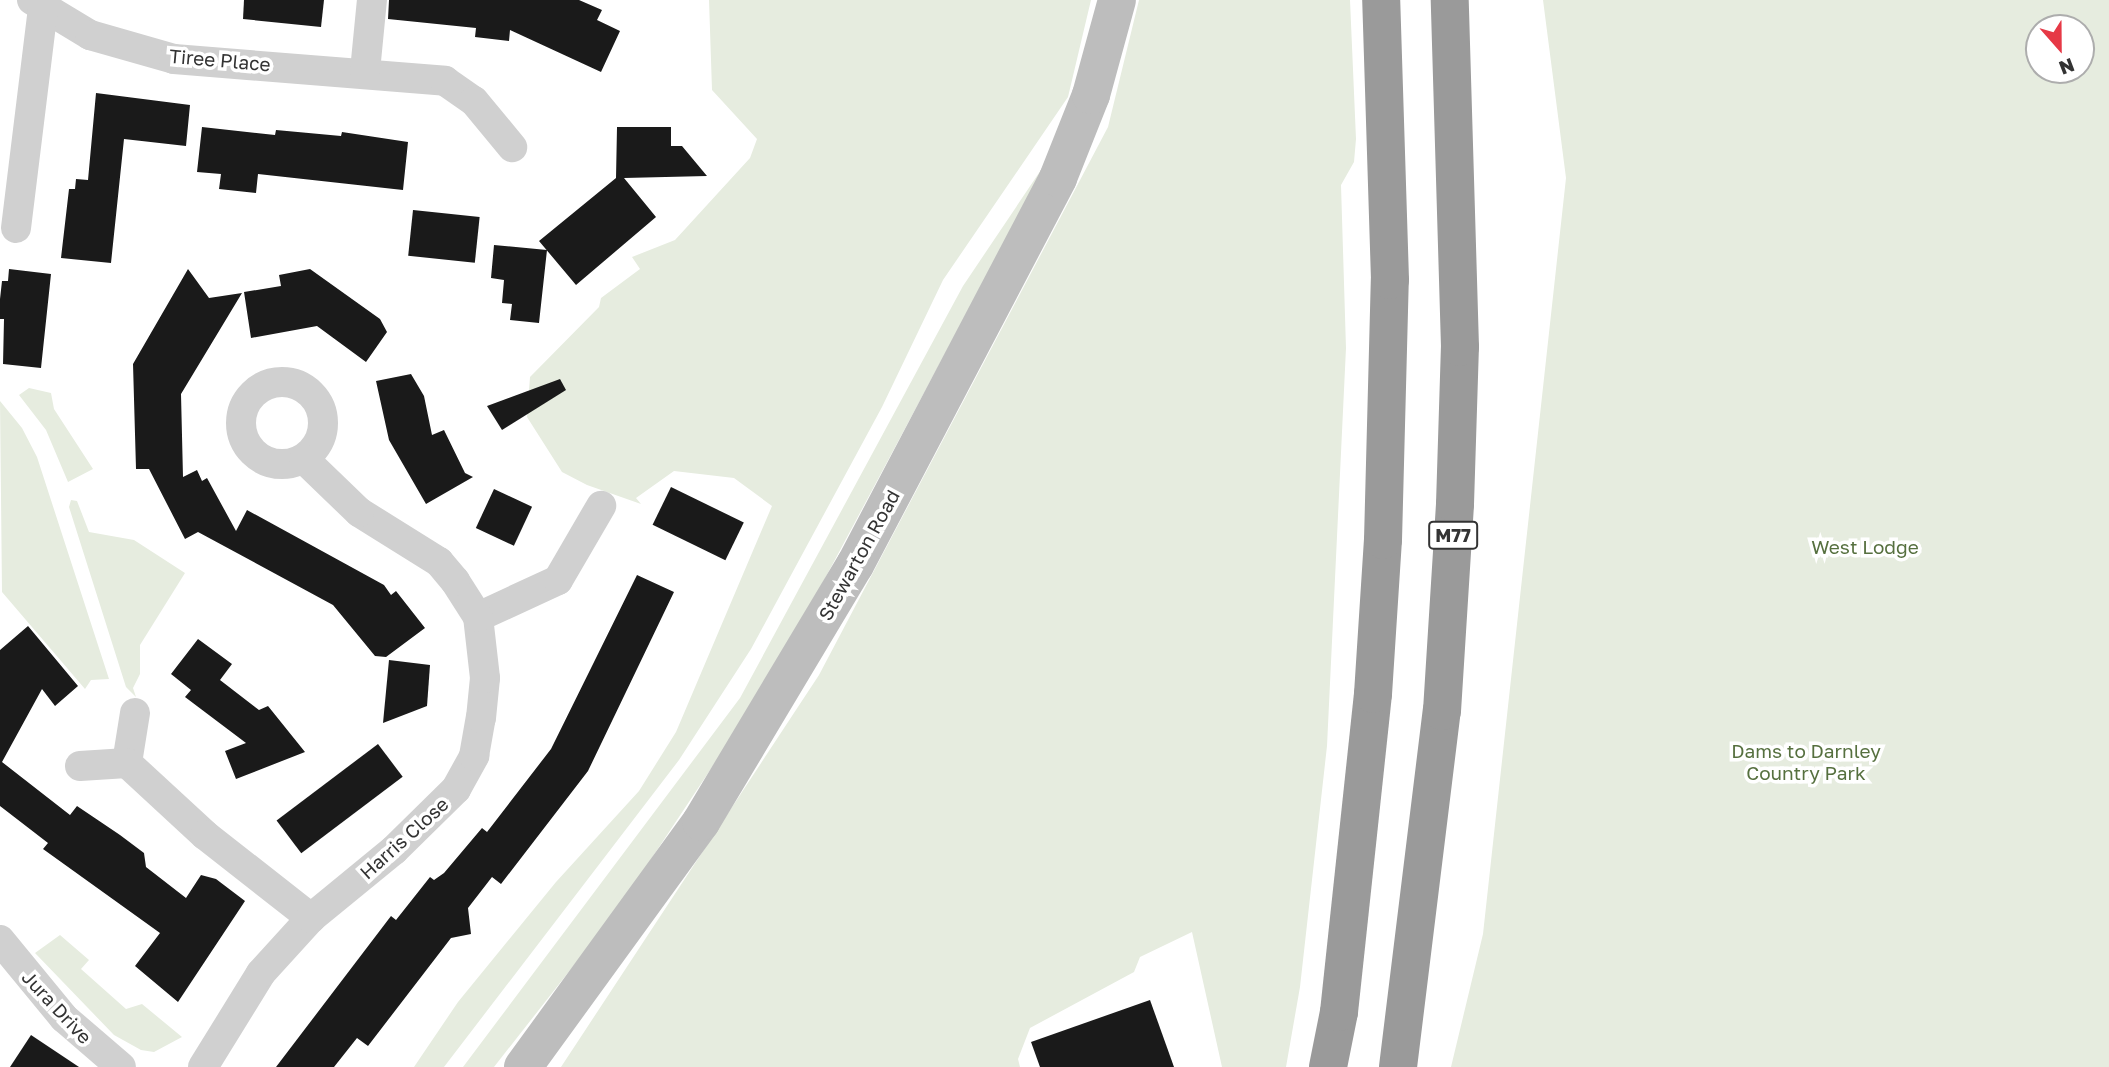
<!DOCTYPE html>
<style>
body{margin:0}
#map{position:relative;width:2109px;height:1067px;overflow:hidden;background:#fff;font-family:"Golos Text",sans-serif}
div>[style]{position:absolute}
.green>*{inset:0;background:#e6ecdf}
.building>*{inset:0;background:#1a1a1a;transform-origin:0 0}
.street>*{height:30px;margin:-15px;padding:0 15px;transform-origin:15px;border-radius:15px;background:#d0d0d0}
.street>.ring{margin:-15px;padding:0;box-sizing:content-box;background:none;border:30px solid #d0d0d0;border-radius:50%}
.secondary>*{height:38px;margin:-19px;padding:0 19px;transform-origin:19px;border-radius:19px;background:#bdbdbd}
.highway>*{height:38px;margin:-19px;padding:0 19px;transform-origin:19px;border-radius:19px;background:#9a9a9a}
span{translate:-50% -50%;white-space:nowrap;text-align:center;line-height:1.15;-webkit-text-stroke:7px #fff;paint-order:stroke}
.shield-label span{padding:2px 5px;background:#fff;border:2px solid;border-radius:5px;-webkit-text-stroke-width:0}
.shield-label{font-size:18px;color:#333;font-weight:700}
.street-label{font-size:19px;color:#333}
.park-label{font-size:19px;color:#56703f}
.north{position:absolute;left:2025px;top:14px;width:70px;height:70px;box-sizing:border-box;background:#fff;border:2px solid #adadad;border-radius:50%;rotate:159deg;font-size:19px;font-weight:700;line-height:28px;text-align:center;color:#333}
.north::after{content:'';display:block;margin:auto;width:24px;height:32px;background:#e63946;clip-path:polygon(50% 0,100% 100%,50% 72%,0 100%)}
</style>
<div id="map">
<div class="green">
<div style="clip-path:polygon(709px 0,1091px 0,1068px 97px,943px 280px,882px 407px,751px 649px,679px 760px,444px 1067px,414px 1067px,458px 1002px,556px 882px,639px 791px,676px 732px,772px 506px,734px 478px,674px 471px,636px 498px,641px 504px,587px 485px,562px 472px,527px 417px,530px 377px,599px 307px,601px 298px,640px 269px,632px 257px,675px 240px,750px 158px,757px 139px,712px 90px)"></div>
<div style="clip-path:polygon(1139px 0,1350px 0,1356px 139px,1354px 162px,1341px 185px,1346px 348px,1327px 746px,1300px 987px,1286px 1067px,1222px 1067px,1192px 932px,1140px 957px,1134px 972px,1030px 1028px,1018px 1059px,1020px 1067px,561px 1067px,819px 675px,1108px 127px)"></div>
<div style="clip-path:polygon(evenodd,1543px 0,2109px 0,2109px 1067px,1451px 1067px,1483px 934px,1566px 178px,1543px 0,2081px 28px,2081px 70px,2039px 70px,2039px 28px,2081px 28px)"></div>
<div style="clip-path:polygon(1051px 155px,775px 672px,618px 909px,494px 1067px,463px 1067px,740px 698px,963px 286px)"></div>
<div style="clip-path:polygon(29px 388px,51px 393px,54px 409px,93px 469px,68px 482px,46px 430px,19px 395px)"></div>
<div style="clip-path:polygon(0 401px,22px 428px,37px 457px,109px 679px,91px 680px,85px 689px,2px 592px)"></div>
<div style="clip-path:polygon(71px 500px,77px 501px,89px 532px,134px 540px,185px 573px,140px 645px,140px 674px,133px 688px,136px 697px,126px 687px,69px 507px)"></div>
<div style="clip-path:polygon(60px 935px,89px 960px,81px 969px,126px 1009px,142px 1004px,182px 1037px,154px 1052px,141px 1050px,114px 1035px,35px 953px)"></div>
</div>
<div class="building">
<div style="clip-path:polygon(244px 0,324px 0,321px 27px,243px 19px)"></div>
<div style="clip-path:polygon(389px 0,579px 0,602px 10px,597px 20px,620px 31px,601px 72px,510px 30px,509px 41px,475px 37px,476px 28px,388px 19px)"></div>
<div style="clip-path:polygon(96px 93px,190px 105px,186px 146px,124px 139px,111px 263px,61px 258px,69px 189px,75px 189px,76px 179px,88px 180px)"></div>
<div style="clip-path:polygon(202px 127px,275px 135px,276px 130px,341px 136px,342px 132px,408px 142px,403px 190px,258px 174px,256px 193px,219px 189px,221px 174px,197px 172px)"></div>
<div style="clip-path:polygon(617px 127px,671px 127px,671px 146px,682px 146px,707px 176px,624px 178px,656px 217px,576px 285px,539px 241px,616px 178px)"></div>
<div style="left:413px;top:210px;width:67px;height:46px;rotate:6deg"></div>
<div style="clip-path:polygon(494px 245px,547px 250px,539px 323px,510px 320px,512px 304px,502px 303px,504px 280px,491px 278px)"></div>
<div style="clip-path:polygon(9px 269px,51px 274px,41px 368px,3px 364px,4px 319px,0 319px,0 299px,2px 281px,8px 281px)"></div>
<div style="clip-path:polygon(188px 269px,209px 298px,242px 293px,181px 394px,183px 477px,197px 470px,202px 481px,207px 478px,236px 531px,247px 510px,384px 585px,391px 595px,396px 591px,425px 628px,386px 657px,375px 656px,333px 605px,198px 532px,185px 539px,149px 469px,136px 469px,133px 364px)"></div>
<div style="clip-path:polygon(310px 269px,380px 319px,387px 332px,366px 362px,317px 326px,251px 338px,244px 292px,281px 286px,279px 275px)"></div>
<div style="clip-path:polygon(411px 374px,424px 396px,432px 435px,444px 430px,465px 473px,473px 477px,426px 504px,389px 440px,376px 381px)"></div>
<div style="clip-path:polygon(560px 379px,566px 390px,502px 430px,487px 406px)"></div>
<div style="left:671px;top:487px;width:81px;height:42px;rotate:26deg"></div>
<div style="left:494px;top:489px;width:42px;height:43px;rotate:25deg"></div>
<div style="clip-path:polygon(637px 575px,674px 592px,588px 771px,501px 884px,492px 877px,468px 908px,471px 934px,451px 938px,368px 1046px,357px 1038px,334px 1067px,276px 1067px,391px 916px,396px 920px,430px 877px,434px 880px,444px 873px,482px 828px,487px 832px,551px 749px)"></div>
<div style="clip-path:polygon(28px 626px,78px 686px,55px 706px,42px 689px,2px 762px,70px 815px,77px 806px,120px 835px,144px 853px,146px 867px,186px 898px,201px 875px,216px 879px,245px 901px,178px 1002px,135px 966px,160px 933px,43px 849px,48px 843px,0 806px,0 650px)"></div>
<div style="clip-path:polygon(198px 639px,232px 664px,220px 680px,259px 710px,268px 706px,305px 752px,236px 779px,225px 751px,246px 743px,185px 697px,191px 690px,171px 674px)"></div>
<div style="clip-path:polygon(389px 660px,430px 665px,427px 706px,383px 723px)"></div>
<div style="left:378px;top:744px;width:41px;height:127px;rotate:53deg"></div>
<div style="clip-path:polygon(1150px 1000px,1174px 1067px,1040px 1067px,1031px 1042px)"></div>
<div style="clip-path:polygon(31px 1035px,79px 1067px,10px 1067px)"></div>
</div>
<div class="street">
<div style="left:32px;top:0;width:68px;rotate:31.1deg"></div>
<div style="left:90px;top:35px;width:87px;rotate:15.9deg"></div>
<div style="left:174px;top:59px;width:272px;rotate:4.6deg"></div>
<div style="left:445px;top:81px;width:35px;rotate:35deg"></div>
<div style="left:474px;top:101px;width:60px;rotate:50.4deg"></div>
<div style="left:365px;top:71px;width:71px;rotate:-84.4deg"></div>
<div style="left:16px;top:228px;width:221px;rotate:-83deg"></div>
<div class="ring" style="left:241px;top:382px;width:52px;height:52px"></div>
<div style="left:478px;top:617px;width:88px;rotate:-24.8deg"></div>
<div style="left:558px;top:580px;width:86px;rotate:-59.8deg"></div>
<div style="left:135px;top:713px;width:51px;rotate:99.1deg"></div>
<div style="left:127px;top:763px;width:106px;rotate:42.7deg"></div>
<div style="left:205px;top:835px;width:135px;rotate:38.1deg"></div>
<div style="left:80px;top:766px;width:47px;rotate:-3.7deg"></div>
<div style="left:0;top:940px;width:101px;rotate:50.6deg"></div>
<div style="left:64px;top:1018px;width:75px;rotate:40.7deg"></div>
<div style="left:203px;top:1067px;width:110px;rotate:-58.3deg"></div>
<div style="left:261px;top:973px;width:74px;rotate:-47.7deg"></div>
<div style="left:311px;top:918px;width:107px;rotate:-39.3deg"></div>
<div style="left:394px;top:850px;width:87px;rotate:-44.5deg"></div>
<div style="left:456px;top:789px;width:38px;rotate:-61deg"></div>
<div style="left:474px;top:756px;width:39px;rotate:-80deg"></div>
<div style="left:481px;top:718px;width:40px;rotate:-84.3deg"></div>
<div style="left:485px;top:678px;width:61px;rotate:-96.5deg"></div>
<div style="left:478px;top:617px;width:43px;rotate:-122.6deg"></div>
<div style="left:455px;top:581px;width:25px;rotate:-130deg"></div>
<div style="left:439px;top:562px;width:94px;rotate:-148deg"></div>
<div style="left:359px;top:512px;width:76px;rotate:-136.1deg"></div>
</div>
<div class="secondary">
<div style="left:523px;top:1067px;width:303px;rotate:-54deg"></div>
<div style="left:701px;top:822px;width:300px;rotate:-59.1deg"></div>
<div style="left:855px;top:565px;width:437px;rotate:-62.3deg"></div>
<div style="left:1058px;top:178px;width:89px;rotate:-68.3deg"></div>
<div style="left:1091px;top:95px;width:98px;rotate:-74.7deg"></div>
</div>
<div class="highway">
<div style="left:1328px;top:1067px;width:56px;rotate:-78.7deg"></div>
<div style="left:1339px;top:1012px;width:320px;rotate:-83.9deg"></div>
<div style="left:1373px;top:694px;width:154px;rotate:-86.3deg"></div>
<div style="left:1383px;top:540px;width:260px;rotate:-88.5deg"></div>
<div style="left:1390px;top:280px;width:280px;rotate:-91.8deg"></div>
<div style="left:1398px;top:1067px;width:359px;rotate:-83deg"></div>
<div style="left:1442px;top:711px;width:207px;rotate:-86.4deg"></div>
<div style="left:1455px;top:504px;width:157px;rotate:-88.2deg"></div>
<div style="left:1460px;top:347px;width:347px;rotate:-91.7deg"></div>
</div>
<div class="shield-label">
<span style="left:1453px;top:535px">M77</span>
</div>
<div class="street-label">
<span style="left:220px;top:60px;rotate:5deg">Tiree Place</span>
<span style="left:859px;top:555px;rotate:-61deg">Stewarton Road</span>
<span style="left:404px;top:838px;rotate:-42deg">Harris Close</span>
<span style="left:57px;top:1007px;rotate:47deg">Jura Drive</span>
</div>
<div class="park-label">
<span style="left:1865px;top:547px">West Lodge</span>
<span style="left:1806px;top:762px">Dams to Darnley<br>Country Park</span>
</div>
<div class="north">N</div>
</div>
